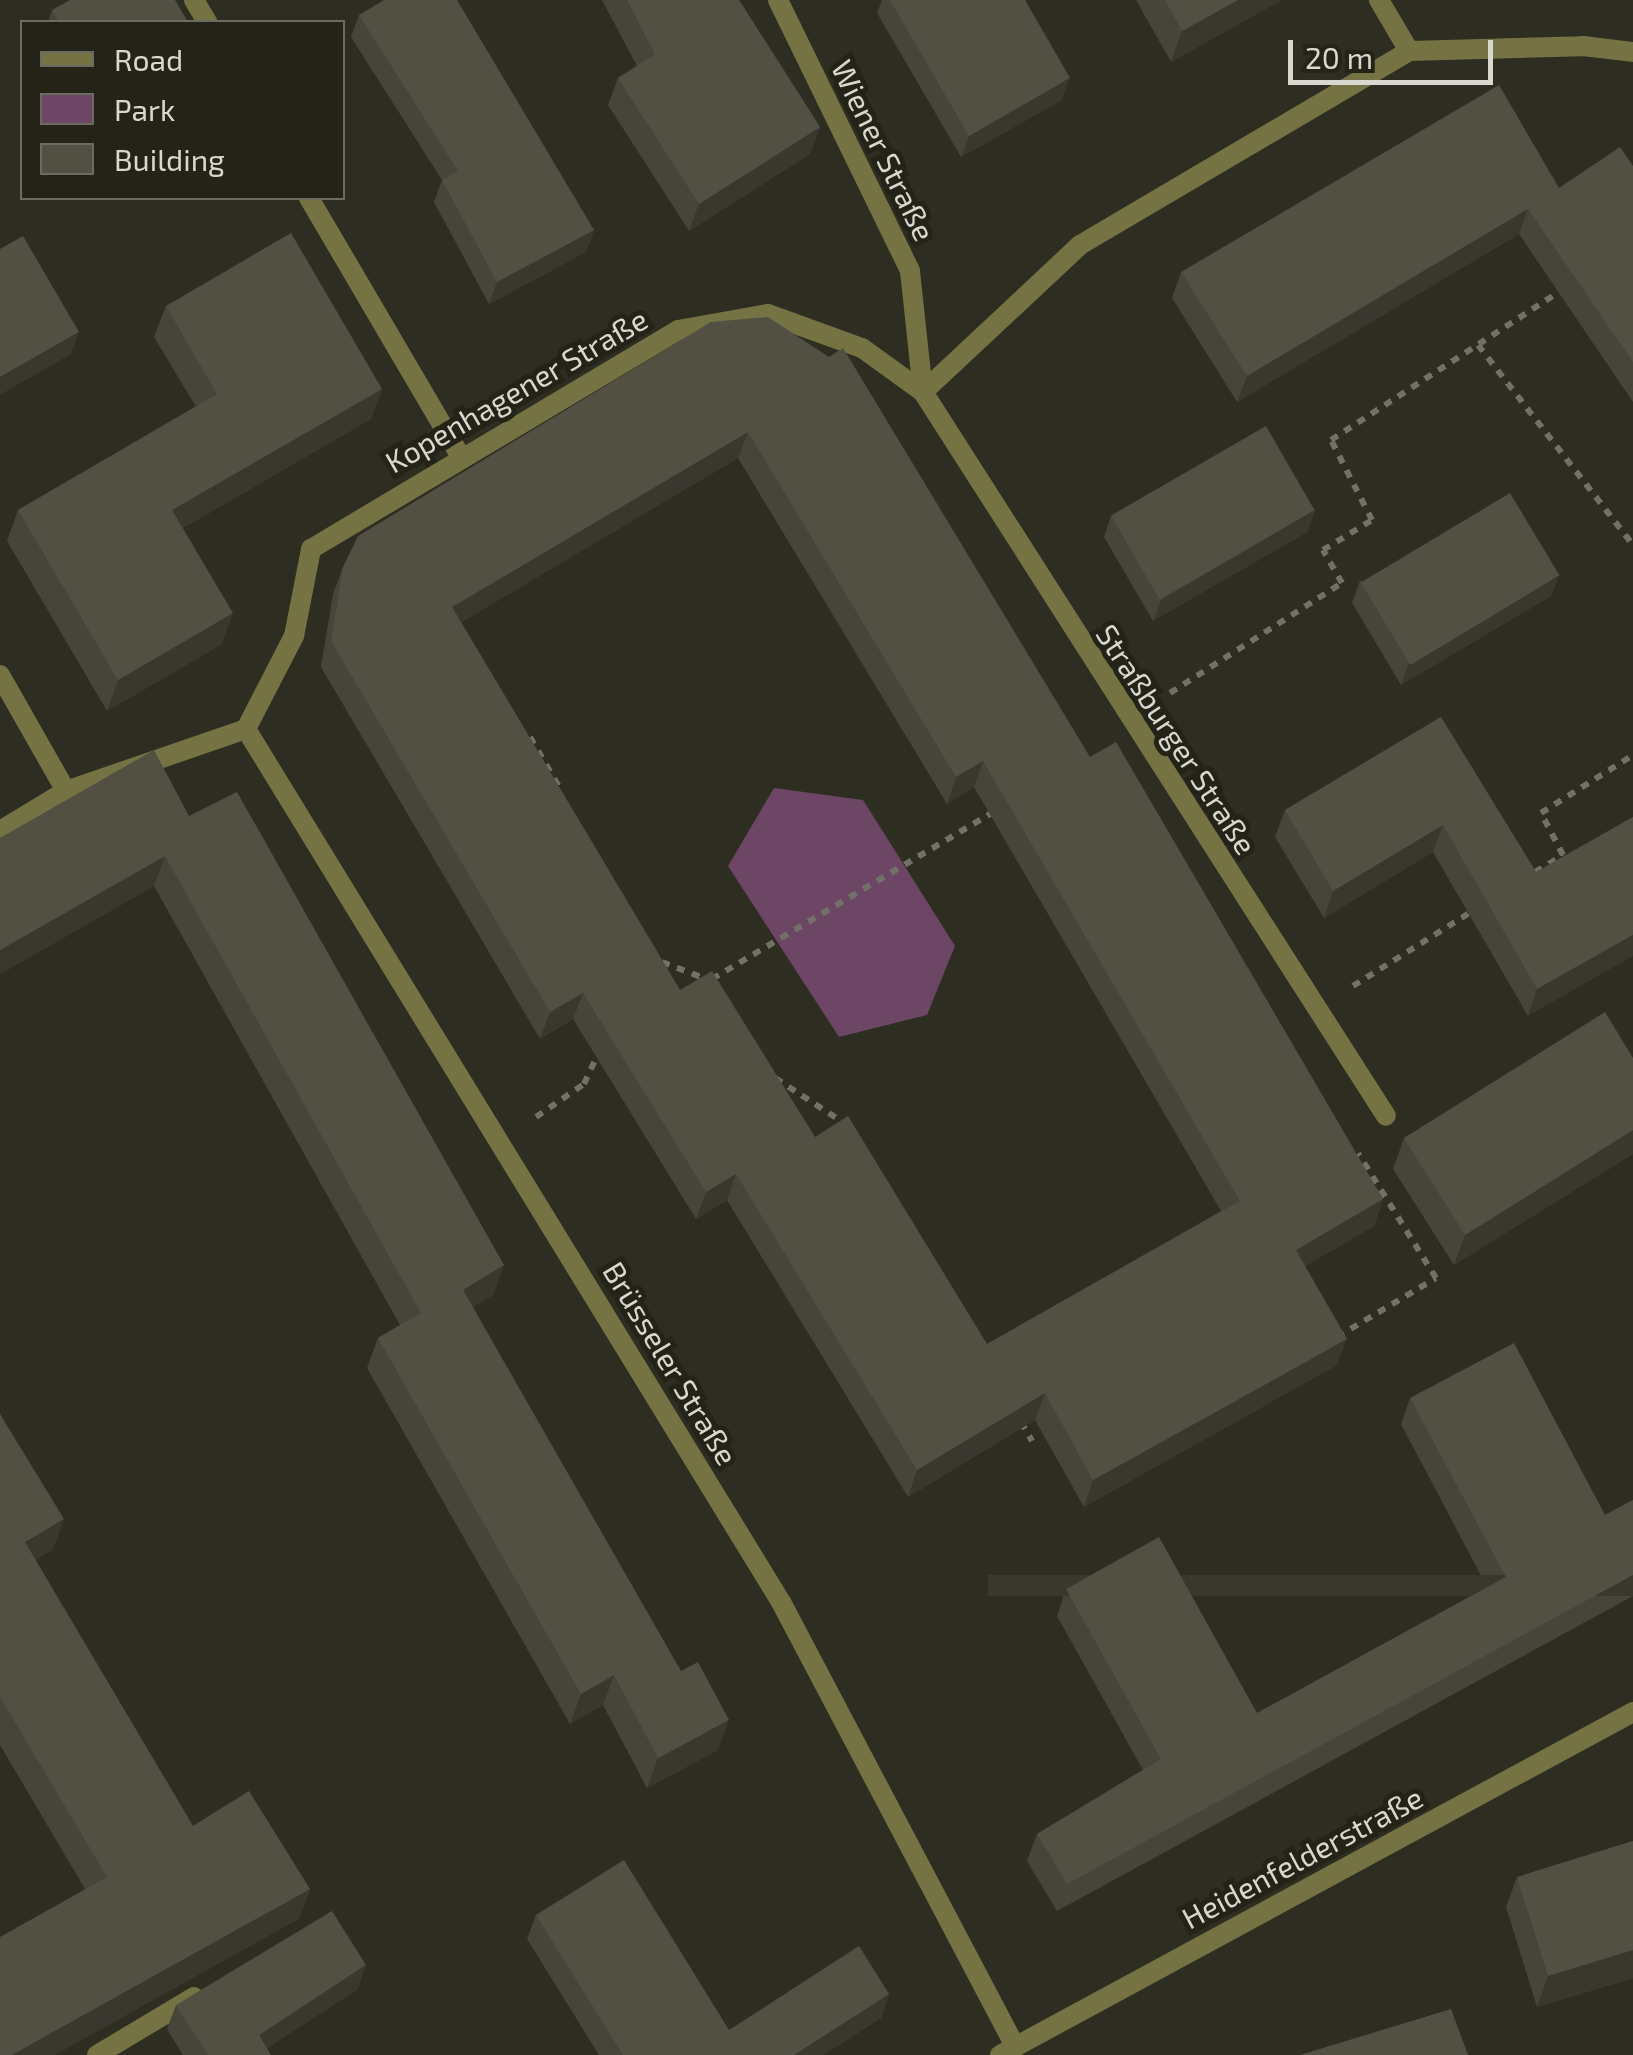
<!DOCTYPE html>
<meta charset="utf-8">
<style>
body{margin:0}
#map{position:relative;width:1633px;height:2055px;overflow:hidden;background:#2e2d21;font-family:"Exo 2",sans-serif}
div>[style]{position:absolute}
.green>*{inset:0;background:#6d4565}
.path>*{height:6px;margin-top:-3px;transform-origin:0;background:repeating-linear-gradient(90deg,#727167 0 8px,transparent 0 16px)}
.lane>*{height:20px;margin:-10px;padding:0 10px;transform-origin:10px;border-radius:10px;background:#757244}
.street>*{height:20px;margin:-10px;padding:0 10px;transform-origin:10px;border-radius:10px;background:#757244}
.wall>*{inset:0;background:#46453a}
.shaded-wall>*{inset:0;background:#39382f;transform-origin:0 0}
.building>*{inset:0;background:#515043;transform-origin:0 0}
span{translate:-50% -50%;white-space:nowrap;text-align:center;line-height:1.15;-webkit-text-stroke:10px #242317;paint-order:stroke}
.street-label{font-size:30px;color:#d8d8d0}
.legend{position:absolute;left:20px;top:20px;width:325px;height:180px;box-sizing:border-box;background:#242317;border:2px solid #6c6b61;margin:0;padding:12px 18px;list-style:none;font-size:30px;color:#d8d8d0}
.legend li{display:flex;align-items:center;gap:20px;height:50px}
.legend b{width:50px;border:2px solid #6c6b61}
.scale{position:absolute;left:1288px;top:40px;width:205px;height:45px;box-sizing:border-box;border:5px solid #d8d8d0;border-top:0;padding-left:12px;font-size:30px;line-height:35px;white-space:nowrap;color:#d8d8d0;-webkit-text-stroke:8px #242317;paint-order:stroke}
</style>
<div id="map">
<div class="green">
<div style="clip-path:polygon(774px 788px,863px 800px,955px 946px,927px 1015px,839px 1037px,728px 866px)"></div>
</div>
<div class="path">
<div style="left:1478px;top:345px;width:253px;rotate:52.2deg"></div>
<div style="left:1170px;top:693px;width:204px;rotate:-32.6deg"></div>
<div style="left:1342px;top:583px;width:38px;rotate:-120deg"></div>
<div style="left:1323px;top:550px;width:57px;rotate:-31.5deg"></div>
<div style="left:1372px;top:520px;width:90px;rotate:-117.1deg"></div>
<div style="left:1331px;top:440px;width:268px;rotate:-33deg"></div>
<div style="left:530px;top:737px;width:64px;rotate:59.8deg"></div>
<div style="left:1535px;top:872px;width:33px;rotate:-31deg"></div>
<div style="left:1563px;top:855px;width:47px;rotate:-117.6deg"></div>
<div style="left:1541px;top:813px;width:109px;rotate:-32.2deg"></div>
<div style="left:662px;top:962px;width:47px;rotate:21.1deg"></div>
<div style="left:712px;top:979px;width:327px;rotate:-30.7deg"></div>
<div style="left:1353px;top:986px;width:143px;rotate:-32.1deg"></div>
<div style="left:775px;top:1078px;width:82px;rotate:33.1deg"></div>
<div style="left:536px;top:1117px;width:58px;rotate:-34.5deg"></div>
<div style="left:584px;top:1084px;width:38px;rotate:-65deg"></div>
<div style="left:1337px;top:1337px;width:115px;rotate:-30.8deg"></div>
<div style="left:1436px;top:1278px;width:147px;rotate:-122deg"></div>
<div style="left:1021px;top:1422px;width:22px;rotate:60deg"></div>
</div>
<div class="lane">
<div style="left:97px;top:2055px;width:113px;rotate:-30.9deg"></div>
</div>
<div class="street">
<div style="left:194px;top:0;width:26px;rotate:59deg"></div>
<div style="left:778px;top:0;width:301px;rotate:64deg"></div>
<div style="left:910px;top:271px;width:122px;rotate:83.9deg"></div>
<div style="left:1379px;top:0;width:59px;rotate:59.5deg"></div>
<div style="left:309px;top:198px;width:298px;rotate:59.6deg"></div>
<div style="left:923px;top:392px;width:215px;rotate:-43.1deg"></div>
<div style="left:1080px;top:245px;width:382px;rotate:-30.5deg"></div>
<div style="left:1409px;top:51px;width:174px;rotate:-1.6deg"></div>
<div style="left:1583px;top:46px;width:50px;rotate:6.8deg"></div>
<div style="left:0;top:675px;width:133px;rotate:60.4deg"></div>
<div style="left:246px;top:729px;width:1024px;rotate:58.5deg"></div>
<div style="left:781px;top:1602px;width:502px;rotate:62.21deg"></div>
<div style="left:0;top:831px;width:77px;rotate:-31.2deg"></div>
<div style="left:66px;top:791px;width:190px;rotate:-19deg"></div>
<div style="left:246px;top:729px;width:105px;rotate:-62.7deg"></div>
<div style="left:294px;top:636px;width:89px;rotate:-78.9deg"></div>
<div style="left:311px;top:549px;width:427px;rotate:-30.8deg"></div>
<div style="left:678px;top:330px;width:91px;rotate:-10.1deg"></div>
<div style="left:768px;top:314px;width:100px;rotate:19.9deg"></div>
<div style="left:862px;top:348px;width:75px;rotate:35.8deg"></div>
<div style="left:923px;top:392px;width:859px;rotate:57.4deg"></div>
<div style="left:1000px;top:2055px;width:720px;rotate:-28.45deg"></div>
</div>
<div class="wall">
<div style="clip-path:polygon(602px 0,739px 0,820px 127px,810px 154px,689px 231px,608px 105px,618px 78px,637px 66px)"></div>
<div style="clip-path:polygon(882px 0,1025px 0,1062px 100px,961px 157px,877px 13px)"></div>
<div style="clip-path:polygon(1136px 0,1282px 0,1171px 62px)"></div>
<div style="clip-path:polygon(52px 10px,188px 22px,48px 22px)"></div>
<div style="clip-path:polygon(359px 15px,594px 230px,586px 252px,489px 304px,434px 202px,442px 180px,351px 37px)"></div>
<div style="clip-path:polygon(1633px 166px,1633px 402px,1519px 234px,1237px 402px,1172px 298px,1181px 272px,1559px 188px)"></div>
<div style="clip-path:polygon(166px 306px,382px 389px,371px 419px,183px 528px,222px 644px,107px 711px,7px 541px,18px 510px,196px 407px,154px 337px)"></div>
<div style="clip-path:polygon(evenodd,711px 322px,1090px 757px,1383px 1199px,1374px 1226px,1305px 1266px,1337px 1365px,1084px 1507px,1035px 1420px,908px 1497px,727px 1200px,696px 1219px,573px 1019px,540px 1039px,321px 667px,333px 594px,343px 567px,711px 322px,738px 458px,947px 804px,974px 787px,1221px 1211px,987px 1344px,815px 1137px,680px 990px,461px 622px,738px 458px)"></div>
<div style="clip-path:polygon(1315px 510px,1307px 532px,1153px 621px,1104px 537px,1111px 516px)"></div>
<div style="clip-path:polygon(1559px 575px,1551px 596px,1401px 685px,1352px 603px,1360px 581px)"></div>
<div style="clip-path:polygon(1441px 717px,1536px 872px,1633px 817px,1528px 1016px,1433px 852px,1324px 918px,1275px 837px,1285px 810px)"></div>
<div style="clip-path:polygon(189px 816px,504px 1265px,493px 1295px,473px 1307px,718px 1750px,647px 1788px,603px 1705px,570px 1724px,367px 1368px,378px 1338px,400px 1325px,154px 886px,0 974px,0 838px)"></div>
<div style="clip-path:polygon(1633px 1058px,1633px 1154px,1454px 1265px,1393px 1169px,1404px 1138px)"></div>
<div style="clip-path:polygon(1410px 1398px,1605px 1515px,1633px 1500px,1633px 1596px,1057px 1911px,1027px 1861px,1037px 1834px,1143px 1770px,1057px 1616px,1066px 1589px,1257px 1713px,1487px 1587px,1401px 1424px)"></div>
<div style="clip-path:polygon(0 1414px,53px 1549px,35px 1560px,193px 1826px,310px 1889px,299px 1919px,85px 1889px,0 1745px)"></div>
<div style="clip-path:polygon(1633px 1841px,1633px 1978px,1537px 2007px,1506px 1907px,1517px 1877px)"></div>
<div style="clip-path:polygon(536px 1915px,729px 2030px,889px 1994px,881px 2018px,823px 2055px,599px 2055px,527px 1939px)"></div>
<div style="clip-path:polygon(358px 1989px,267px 2048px,271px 2055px,183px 2055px,167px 2029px,176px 2005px)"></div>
</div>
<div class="shaded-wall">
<div style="clip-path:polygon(1238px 0,1282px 0,1171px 62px,1182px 31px)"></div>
<div style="clip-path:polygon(1070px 78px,1062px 100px,961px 157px,969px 136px)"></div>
<div style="clip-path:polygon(820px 127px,810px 154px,689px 231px,699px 204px)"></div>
<div style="clip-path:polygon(1536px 204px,1528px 209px,1519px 234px,1237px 402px,1247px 376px)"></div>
<div style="clip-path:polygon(594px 230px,586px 252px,489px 304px,497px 282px)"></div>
<div style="clip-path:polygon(79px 332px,71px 354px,0 395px,0 377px)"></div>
<div style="clip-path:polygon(382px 389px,371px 419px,161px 541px,172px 510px)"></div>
<div style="clip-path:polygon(748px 432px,738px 458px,442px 634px,452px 607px)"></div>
<div style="clip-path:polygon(1315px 510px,1307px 532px,1153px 621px,1161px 600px)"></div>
<div style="clip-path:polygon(1559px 575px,1551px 596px,1401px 685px,1409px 663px)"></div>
<div style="clip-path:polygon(233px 613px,222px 644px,107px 711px,118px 680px)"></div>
<div style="clip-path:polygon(983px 761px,974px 787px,947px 804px,956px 777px)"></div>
<div style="clip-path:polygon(1443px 825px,1433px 852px,1324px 918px,1333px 891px)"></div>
<div style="clip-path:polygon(165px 856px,154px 886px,0 974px,0 950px)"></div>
<div style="clip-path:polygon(1633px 935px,1633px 956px,1528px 1016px,1537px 989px)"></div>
<div style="clip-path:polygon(583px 993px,573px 1019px,540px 1039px,550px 1012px)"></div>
<div style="clip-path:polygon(1633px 1130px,1633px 1154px,1454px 1265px,1465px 1235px)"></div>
<div style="clip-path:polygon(736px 1174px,727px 1200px,696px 1219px,706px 1192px)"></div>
<div style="clip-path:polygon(1383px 1199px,1374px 1226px,1287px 1276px,1296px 1250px)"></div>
<div style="clip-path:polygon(504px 1265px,493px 1295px,452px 1320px,463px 1290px)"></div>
<div style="clip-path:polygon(1347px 1339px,1337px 1365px,1084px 1507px,1093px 1480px)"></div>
<div style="clip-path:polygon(1045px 1393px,1035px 1420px,908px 1497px,917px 1470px)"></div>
<div style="clip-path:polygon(64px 1519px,53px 1549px,14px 1572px,25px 1542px)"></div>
<div style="left:1633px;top:1575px;width:21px;height:645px;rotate:90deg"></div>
<div style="clip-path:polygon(614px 1675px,603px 1705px,570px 1724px,581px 1694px)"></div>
<div style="clip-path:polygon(729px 1720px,718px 1750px,647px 1788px,658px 1758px)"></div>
<div style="clip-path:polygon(310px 1889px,299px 1919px,55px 2055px,12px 2055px)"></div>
<div style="clip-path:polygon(1633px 1950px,1633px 1978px,1537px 2007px,1548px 1976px)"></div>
<div style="clip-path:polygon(366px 1965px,358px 1989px,257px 2055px,259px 2035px)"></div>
<div style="clip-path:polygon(889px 1994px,881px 2018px,823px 2055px,794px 2055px)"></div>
</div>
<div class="building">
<div style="clip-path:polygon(70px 0,175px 0,188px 22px,59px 22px,52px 10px)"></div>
<div style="clip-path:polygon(384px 0,457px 0,594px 230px,497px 282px,442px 180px,458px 171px,359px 15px)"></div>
<div style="clip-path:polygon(627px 0,739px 0,820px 127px,699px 204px,618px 78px,655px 54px)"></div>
<div style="clip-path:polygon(890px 0,1025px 0,1070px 78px,969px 136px)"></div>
<div style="clip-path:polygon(1165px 0,1238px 0,1182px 31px)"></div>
<div style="clip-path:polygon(1499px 85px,1559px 188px,1620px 147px,1633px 166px,1633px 362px,1528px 209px,1536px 204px,1247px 376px,1181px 272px)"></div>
<div style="clip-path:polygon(291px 233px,382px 389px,172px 510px,233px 613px,118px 680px,18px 510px,217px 394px,166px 306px)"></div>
<div style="clip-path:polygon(23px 236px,79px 332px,0 377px,0 249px)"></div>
<div style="clip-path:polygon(evenodd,768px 317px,829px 357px,843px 348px,1090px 757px,1116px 742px,1383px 1199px,1296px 1250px,1347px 1339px,1093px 1480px,1045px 1393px,917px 1470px,736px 1174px,706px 1192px,583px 993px,550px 1012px,331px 641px,343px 567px,358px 536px,711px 322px,768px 317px,748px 432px,956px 777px,983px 761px,1240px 1201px,987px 1344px,848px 1116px,815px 1137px,712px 971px,680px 990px,452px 607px,748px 432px)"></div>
<div style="left:1266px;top:426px;width:97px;height:179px;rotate:60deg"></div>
<div style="left:1510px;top:493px;width:96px;height:174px;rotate:59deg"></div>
<div style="clip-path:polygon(1441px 717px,1536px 872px,1633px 817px,1633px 935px,1537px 989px,1443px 825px,1333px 891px,1285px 810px)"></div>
<div style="clip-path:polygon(154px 750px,189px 816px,237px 792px,504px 1265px,463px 1290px,681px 1671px,698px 1662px,729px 1720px,658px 1758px,614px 1675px,581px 1694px,378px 1338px,421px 1313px,165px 856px,0 950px,0 838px)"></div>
<div style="clip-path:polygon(1605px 1012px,1633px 1058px,1633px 1130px,1465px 1235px,1404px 1138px)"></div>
<div style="clip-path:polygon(1514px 1343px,1605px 1515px,1633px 1500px,1633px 1575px,1067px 1884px,1037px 1834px,1161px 1759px,1066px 1589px,1159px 1537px,1257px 1713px,1506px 1577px,1410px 1398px)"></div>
<div style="clip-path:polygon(0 1414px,64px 1519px,25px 1542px,193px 1826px,249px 1791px,310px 1889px,12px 2055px,0 2055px,0 1937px,107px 1877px,0 1697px)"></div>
<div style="clip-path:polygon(1633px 1841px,1633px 1950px,1548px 1976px,1517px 1877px)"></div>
<div style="clip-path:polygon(624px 1860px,729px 2030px,859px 1946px,889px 1994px,794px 2055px,623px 2055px,536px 1915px)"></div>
<div style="clip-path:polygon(332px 1911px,366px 1965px,259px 2035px,271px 2055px,208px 2055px,176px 2005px)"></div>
<div style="clip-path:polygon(1451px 2009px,1468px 2055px,1300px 2055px)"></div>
</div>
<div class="street-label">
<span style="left:884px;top:150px;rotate:64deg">Wiener Straße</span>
<span style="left:516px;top:390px;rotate:-30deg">Kopenhagener Straße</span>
<span style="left:1177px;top:739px;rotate:57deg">Straßburger Straße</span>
<span style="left:671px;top:1363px;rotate:59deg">Brüsseler Straße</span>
<span style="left:1302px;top:1857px;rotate:-28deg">Heidenfelderstraße</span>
</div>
<ul class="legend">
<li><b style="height:12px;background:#757244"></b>Road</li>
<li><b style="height:28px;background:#6d4565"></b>Park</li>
<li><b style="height:28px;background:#515043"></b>Building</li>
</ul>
<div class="scale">20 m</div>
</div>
